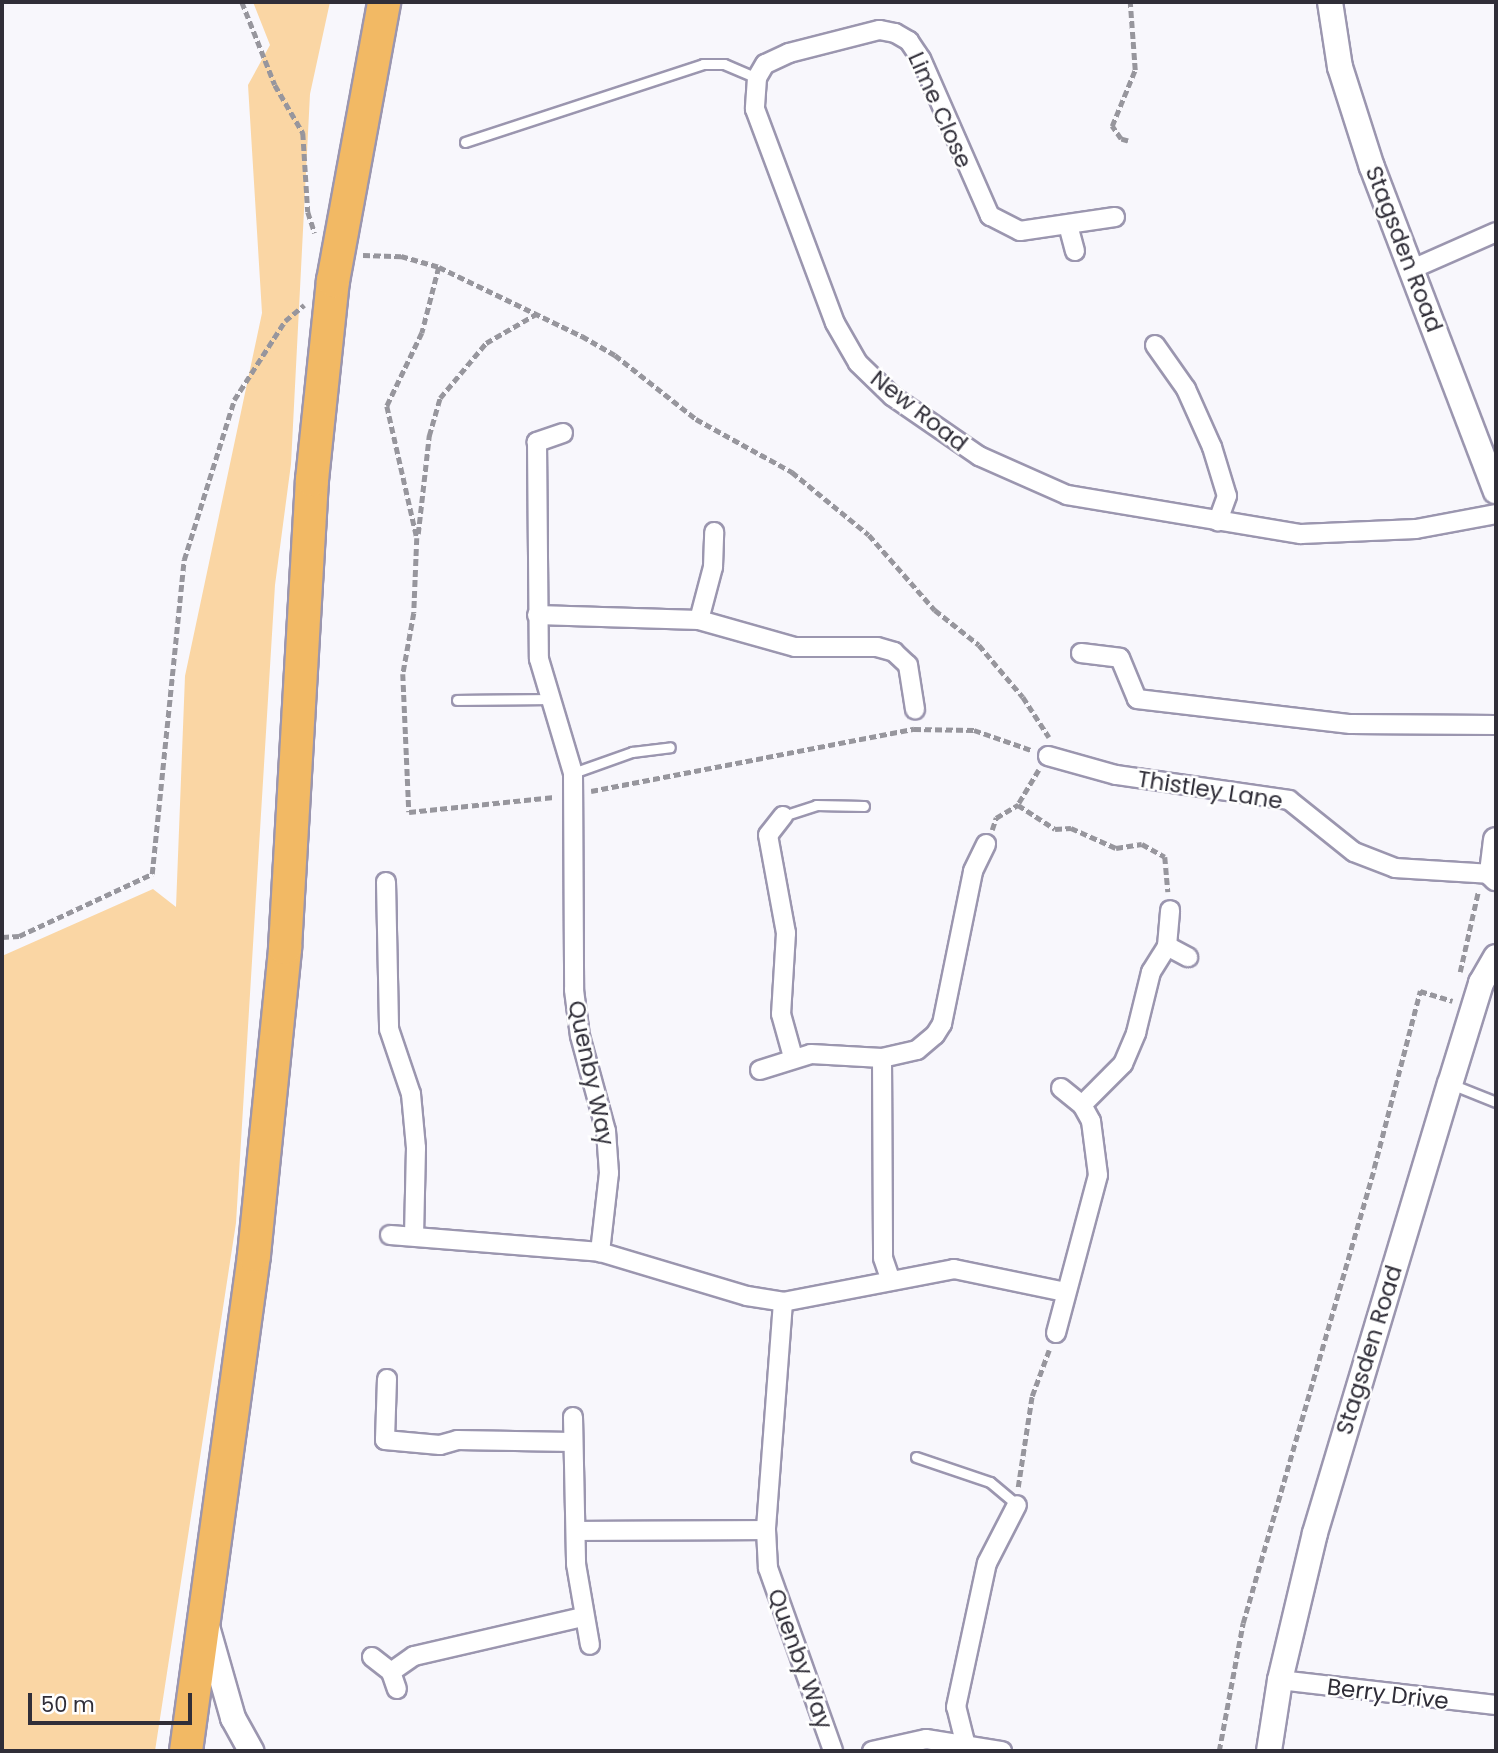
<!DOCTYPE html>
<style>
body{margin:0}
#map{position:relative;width:1498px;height:1753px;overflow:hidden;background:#f8f7fc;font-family:Poppins,sans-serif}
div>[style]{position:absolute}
.green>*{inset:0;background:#fad6a4}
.path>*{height:4.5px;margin-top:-2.25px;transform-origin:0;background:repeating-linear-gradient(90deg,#97969d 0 7px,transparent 0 10.5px)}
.roads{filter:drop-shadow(2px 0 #9b96af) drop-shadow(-2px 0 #9b96af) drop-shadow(0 2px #9b96af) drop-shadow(0 -2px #9b96af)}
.lane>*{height:9px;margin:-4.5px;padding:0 4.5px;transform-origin:4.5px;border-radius:4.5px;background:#fff}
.street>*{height:18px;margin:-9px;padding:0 9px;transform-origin:9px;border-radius:9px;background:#fff}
.secondary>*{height:24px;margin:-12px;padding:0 12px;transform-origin:12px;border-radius:12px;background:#fff}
.highway>*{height:32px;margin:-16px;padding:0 16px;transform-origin:16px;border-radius:16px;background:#f2b964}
span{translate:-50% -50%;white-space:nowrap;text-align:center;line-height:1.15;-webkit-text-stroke:5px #fff;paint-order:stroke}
.street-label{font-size:23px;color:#302e38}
.frame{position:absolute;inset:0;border:4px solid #302e38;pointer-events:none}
.scale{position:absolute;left:28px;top:1693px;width:164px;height:32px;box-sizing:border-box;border:4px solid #302e38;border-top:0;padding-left:9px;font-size:21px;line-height:24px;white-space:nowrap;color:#302e38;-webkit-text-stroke:5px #fff;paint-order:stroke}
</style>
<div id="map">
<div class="green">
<div style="clip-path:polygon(253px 2px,330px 2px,310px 94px,291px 464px,275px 585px,236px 1223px,155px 1751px,2px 1751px,2px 956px,153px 889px,176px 907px,185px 676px,262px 313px,248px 85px,270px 45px)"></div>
</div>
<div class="path">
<div style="left:242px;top:2px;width:89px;rotate:68.3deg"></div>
<div style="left:275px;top:85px;width:56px;rotate:59.7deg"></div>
<div style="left:303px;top:133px;width:79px;rotate:86.4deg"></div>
<div style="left:308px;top:212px;width:22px;rotate:72deg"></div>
<div style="left:1128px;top:141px;width:7px;rotate:-164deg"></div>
<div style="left:1121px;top:139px;width:16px;rotate:-125deg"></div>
<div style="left:1112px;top:126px;width:61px;rotate:-67.7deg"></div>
<div style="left:1135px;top:70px;width:68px;rotate:-94.2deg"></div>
<div style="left:363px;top:255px;width:38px;rotate:2deg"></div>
<div style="left:401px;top:256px;width:40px;rotate:16deg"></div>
<div style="left:439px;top:267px;width:159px;rotate:25.8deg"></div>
<div style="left:582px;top:336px;width:38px;rotate:30deg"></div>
<div style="left:615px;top:355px;width:103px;rotate:38.3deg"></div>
<div style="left:696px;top:419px;width:110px;rotate:28.9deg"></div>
<div style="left:792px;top:472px;width:99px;rotate:39.3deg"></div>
<div style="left:869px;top:535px;width:100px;rotate:48.7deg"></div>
<div style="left:935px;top:610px;width:56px;rotate:38.5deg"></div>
<div style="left:979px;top:645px;width:68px;rotate:49.8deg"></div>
<div style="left:1023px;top:697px;width:48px;rotate:57deg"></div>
<div style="left:439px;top:267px;width:68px;rotate:104.4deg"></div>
<div style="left:422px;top:333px;width:81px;rotate:115.6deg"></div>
<div style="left:387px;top:406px;width:135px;rotate:77.2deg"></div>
<div style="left:417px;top:538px;width:75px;rotate:92.3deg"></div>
<div style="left:414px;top:613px;width:62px;rotate:100.2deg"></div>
<div style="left:403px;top:674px;width:138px;rotate:87.5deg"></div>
<div style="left:409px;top:812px;width:146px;rotate:-5.9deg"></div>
<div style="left:418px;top:534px;width:99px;rotate:-83.6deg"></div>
<div style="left:429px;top:436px;width:40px;rotate:-74deg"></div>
<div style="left:440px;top:398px;width:72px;rotate:-50.1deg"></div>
<div style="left:486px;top:343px;width:58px;rotate:-30.1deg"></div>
<div style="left:1039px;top:770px;width:41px;rotate:121deg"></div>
<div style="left:1018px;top:805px;width:44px;rotate:33deg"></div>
<div style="left:1055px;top:829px;width:16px;rotate:-4deg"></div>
<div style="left:1071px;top:828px;width:49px;rotate:24deg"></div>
<div style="left:1116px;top:848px;width:26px;rotate:-9deg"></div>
<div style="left:1142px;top:844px;width:26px;rotate:29deg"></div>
<div style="left:1165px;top:857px;width:35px;rotate:85deg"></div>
<div style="left:591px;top:791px;width:329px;rotate:-10.9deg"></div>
<div style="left:914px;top:729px;width:60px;rotate:1deg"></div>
<div style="left:974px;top:730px;width:60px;rotate:19.3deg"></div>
<div style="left:992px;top:830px;width:13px;rotate:-72deg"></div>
<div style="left:996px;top:818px;width:26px;rotate:-31deg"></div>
<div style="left:2px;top:937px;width:17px;rotate:-3deg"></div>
<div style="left:19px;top:936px;width:147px;rotate:-25deg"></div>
<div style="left:152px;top:874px;width:316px;rotate:-84.2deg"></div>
<div style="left:184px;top:560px;width:168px;rotate:-72.6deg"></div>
<div style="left:234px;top:400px;width:94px;rotate:-57.2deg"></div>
<div style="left:285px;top:321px;width:25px;rotate:-40deg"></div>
<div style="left:1460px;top:972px;width:82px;rotate:-77.3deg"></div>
<div style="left:1018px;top:1487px;width:92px;rotate:-81.3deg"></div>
<div style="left:1032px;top:1396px;width:49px;rotate:-69.7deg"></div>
<div style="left:1219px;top:1751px;width:130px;rotate:-79.4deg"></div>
<div style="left:1243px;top:1623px;width:473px;rotate:-73.9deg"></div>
<div style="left:1374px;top:1168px;width:183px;rotate:-75.4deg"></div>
<div style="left:1420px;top:991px;width:34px;rotate:17deg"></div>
</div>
<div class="roads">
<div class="lane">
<div style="left:465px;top:142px;width:250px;rotate:-18.1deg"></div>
<div style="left:703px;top:64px;width:21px"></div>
<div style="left:724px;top:64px;width:36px;rotate:23deg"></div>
<div style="left:457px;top:700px;width:92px;rotate:-0.6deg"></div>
<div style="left:573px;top:773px;width:63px;rotate:-19.6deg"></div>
<div style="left:632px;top:752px;width:38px;rotate:-7deg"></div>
<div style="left:783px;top:816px;width:35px;rotate:-18deg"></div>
<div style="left:816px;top:805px;width:48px;rotate:1.2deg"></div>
<div style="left:1451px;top:1084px;width:48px;rotate:21.8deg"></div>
<div style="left:916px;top:1457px;width:78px;rotate:18.7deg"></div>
<div style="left:990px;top:1482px;width:35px;rotate:40deg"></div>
</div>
<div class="street">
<div style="left:1115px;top:217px;width:96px;rotate:171.6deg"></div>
<div style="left:1020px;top:231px;width:34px;rotate:-153deg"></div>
<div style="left:990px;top:216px;width:171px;rotate:-113.7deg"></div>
<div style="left:921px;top:59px;width:22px;rotate:-124deg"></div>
<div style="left:909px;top:41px;width:16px;rotate:-150deg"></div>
<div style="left:895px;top:33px;width:16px;rotate:-169deg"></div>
<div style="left:879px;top:30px;width:93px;rotate:165.7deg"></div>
<div style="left:789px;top:53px;width:26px;rotate:155deg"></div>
<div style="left:765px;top:64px;width:16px;rotate:120deg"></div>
<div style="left:757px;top:78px;width:31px;rotate:94deg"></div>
<div style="left:755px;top:109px;width:228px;rotate:69.5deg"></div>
<div style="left:835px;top:323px;width:46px;rotate:60.1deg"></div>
<div style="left:858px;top:363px;width:47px;rotate:44.1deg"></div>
<div style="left:892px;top:396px;width:106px;rotate:34.6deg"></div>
<div style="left:979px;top:456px;width:96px;rotate:23.9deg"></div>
<div style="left:1067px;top:495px;width:237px;rotate:9.5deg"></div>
<div style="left:1301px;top:534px;width:115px;rotate:-2.5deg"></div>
<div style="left:1416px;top:529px;width:81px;rotate:-10.6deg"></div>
<div style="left:1068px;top:225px;width:27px;rotate:75deg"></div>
<div style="left:1410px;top:270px;width:94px;rotate:-23.8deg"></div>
<div style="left:1155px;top:345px;width:54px;rotate:54.8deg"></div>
<div style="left:1186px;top:389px;width:64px;rotate:65.9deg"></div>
<div style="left:1212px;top:447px;width:51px;rotate:73deg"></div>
<div style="left:1227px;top:496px;width:27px;rotate:110deg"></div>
<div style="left:563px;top:433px;width:28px;rotate:161deg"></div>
<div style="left:537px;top:442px;width:217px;rotate:89.5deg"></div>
<div style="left:539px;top:659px;width:119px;rotate:73.4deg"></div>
<div style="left:573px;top:773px;width:217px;rotate:89.7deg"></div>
<div style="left:574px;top:990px;width:46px;rotate:82.6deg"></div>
<div style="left:580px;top:1036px;width:98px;rotate:74.7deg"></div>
<div style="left:606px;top:1131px;width:42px;rotate:85.9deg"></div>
<div style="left:609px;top:1173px;width:80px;rotate:96.5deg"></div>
<div style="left:537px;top:615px;width:162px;rotate:1.8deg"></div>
<div style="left:699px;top:620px;width:100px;rotate:15.7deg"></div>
<div style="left:795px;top:647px;width:82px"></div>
<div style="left:877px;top:647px;width:18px;rotate:16deg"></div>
<div style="left:894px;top:652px;width:19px;rotate:43deg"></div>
<div style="left:908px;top:665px;width:45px;rotate:81deg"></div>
<div style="left:699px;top:620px;width:55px;rotate:-75.2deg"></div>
<div style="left:713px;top:567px;width:35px;rotate:-88deg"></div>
<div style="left:1081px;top:653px;width:39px;rotate:7deg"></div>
<div style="left:1120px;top:658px;width:44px;rotate:67.5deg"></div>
<div style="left:1137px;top:699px;width:215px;rotate:6.7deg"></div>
<div style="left:1351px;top:724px;width:145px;rotate:0.4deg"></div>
<div style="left:1048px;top:756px;width:71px;rotate:15.6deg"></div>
<div style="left:1116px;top:775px;width:175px;rotate:8.2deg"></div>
<div style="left:1289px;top:800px;width:83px;rotate:38.7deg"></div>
<div style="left:1354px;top:852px;width:44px;rotate:21.3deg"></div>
<div style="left:1395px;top:868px;width:97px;rotate:3.5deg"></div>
<div style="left:783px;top:816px;width:24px;rotate:128deg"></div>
<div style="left:768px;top:835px;width:100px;rotate:79.6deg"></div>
<div style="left:786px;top:933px;width:81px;rotate:93.5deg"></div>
<div style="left:781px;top:1014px;width:45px;rotate:74.4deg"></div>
<div style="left:386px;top:882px;width:147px;rotate:88.8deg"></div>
<div style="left:389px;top:1029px;width:69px;rotate:71.3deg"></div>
<div style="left:411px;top:1094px;width:54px;rotate:84.7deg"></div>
<div style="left:416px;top:1148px;width:88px;rotate:91.3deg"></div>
<div style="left:1167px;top:946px;width:24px;rotate:28deg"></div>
<div style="left:882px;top:1058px;width:200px;rotate:89.7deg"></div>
<div style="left:883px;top:1258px;width:24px;rotate:71deg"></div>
<div style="left:760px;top:1070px;width:53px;rotate:-17.4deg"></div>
<div style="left:811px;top:1054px;width:71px;rotate:3.2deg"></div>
<div style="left:882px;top:1058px;width:36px;rotate:-13deg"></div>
<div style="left:917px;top:1050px;width:23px;rotate:-40deg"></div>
<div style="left:935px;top:1035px;width:13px;rotate:-58deg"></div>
<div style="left:942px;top:1024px;width:156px;rotate:-78.5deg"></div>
<div style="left:973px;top:871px;width:30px;rotate:-64deg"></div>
<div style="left:1082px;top:1105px;width:58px;rotate:-45deg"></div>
<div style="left:1123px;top:1064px;width:34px;rotate:-67deg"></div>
<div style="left:1136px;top:1033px;width:63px;rotate:-76.2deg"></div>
<div style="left:1151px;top:972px;width:31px;rotate:-58deg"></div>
<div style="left:1167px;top:946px;width:36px;rotate:-85deg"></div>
<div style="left:390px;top:1235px;width:211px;rotate:4.6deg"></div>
<div style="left:600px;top:1252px;width:153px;rotate:16.7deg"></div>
<div style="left:747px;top:1296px;width:36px;rotate:9deg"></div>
<div style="left:783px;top:1302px;width:174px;rotate:-10.9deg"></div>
<div style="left:954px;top:1269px;width:113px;rotate:11.7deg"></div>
<div style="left:783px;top:1302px;width:229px;rotate:94.3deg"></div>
<div style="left:766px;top:1530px;width:38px;rotate:87deg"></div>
<div style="left:768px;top:1568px;width:194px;rotate:70.4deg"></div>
<div style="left:1056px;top:1333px;width:163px;rotate:-75.1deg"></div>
<div style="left:1098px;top:1175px;width:54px;rotate:-97.4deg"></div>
<div style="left:1091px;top:1121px;width:18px;rotate:-119deg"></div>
<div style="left:1082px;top:1105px;width:27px;rotate:-141deg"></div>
<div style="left:387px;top:1379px;width:61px;rotate:91.9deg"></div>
<div style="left:385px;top:1440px;width:55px;rotate:5.2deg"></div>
<div style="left:440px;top:1445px;width:18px;rotate:-16deg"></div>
<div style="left:457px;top:1440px;width:116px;rotate:1deg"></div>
<div style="left:573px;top:1417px;width:147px;rotate:88.8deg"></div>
<div style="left:576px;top:1564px;width:82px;rotate:80.2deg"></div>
<div style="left:576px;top:1531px;width:190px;rotate:-0.3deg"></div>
<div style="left:372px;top:1657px;width:24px;rotate:38deg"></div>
<div style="left:391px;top:1672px;width:18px;rotate:71deg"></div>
<div style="left:391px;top:1672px;width:28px;rotate:-35deg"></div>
<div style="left:414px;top:1656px;width:173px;rotate:-13deg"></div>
<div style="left:1280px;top:1680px;width:217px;rotate:6.6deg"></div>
<div style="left:965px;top:1742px;width:36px;rotate:-104deg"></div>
<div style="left:956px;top:1707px;width:147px;rotate:-77.9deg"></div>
<div style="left:987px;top:1563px;width:65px;rotate:-62.7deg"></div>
<div style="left:872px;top:1751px;width:55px;rotate:-12.5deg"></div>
<div style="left:926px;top:1739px;width:77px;rotate:9deg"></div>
</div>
<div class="secondary">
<div style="left:1330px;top:2px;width:66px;rotate:81.3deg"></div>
<div style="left:1340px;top:67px;width:105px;rotate:72.3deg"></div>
<div style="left:1372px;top:167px;width:347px;rotate:69.1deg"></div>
<div style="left:1496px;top:840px;width:34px;rotate:97deg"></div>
<div style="left:1492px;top:874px;width:6px;rotate:45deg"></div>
<div style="left:206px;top:1623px;width:99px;rotate:74.1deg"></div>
<div style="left:233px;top:1718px;width:38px;rotate:61deg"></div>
<div style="left:1269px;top:1751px;width:72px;rotate:-81.2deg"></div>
<div style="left:1280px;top:1680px;width:151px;rotate:-76.6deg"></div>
<div style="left:1315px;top:1533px;width:469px;rotate:-73.3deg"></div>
<div style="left:1450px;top:1084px;width:106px;rotate:-72.9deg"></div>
<div style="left:1481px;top:983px;width:30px;rotate:-60deg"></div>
</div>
<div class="highway">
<div style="left:186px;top:1751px;width:501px;rotate:-82.19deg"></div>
<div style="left:254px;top:1255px;width:309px;rotate:-84.2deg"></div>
<div style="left:285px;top:948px;width:469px;rotate:-86.7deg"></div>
<div style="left:312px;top:480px;width:200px;rotate:-84deg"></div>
<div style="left:333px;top:281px;width:284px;rotate:-79.6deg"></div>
</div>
</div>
<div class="street-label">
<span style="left:940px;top:110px;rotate:66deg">Lime Close</span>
<span style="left:1404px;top:249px;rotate:69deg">Stagsden Road</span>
<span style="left:919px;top:411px;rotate:38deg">New Road</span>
<span style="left:1210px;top:790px;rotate:9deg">Thistley Lane</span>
<span style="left:591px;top:1073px;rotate:78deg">Quenby Way</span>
<span style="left:1369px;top:1350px;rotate:-73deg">Stagsden Road</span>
<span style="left:800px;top:1659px;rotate:70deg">Quenby Way</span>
<span style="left:1388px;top:1694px;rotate:7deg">Berry Drive</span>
</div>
<div class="frame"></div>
<div class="scale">50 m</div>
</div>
